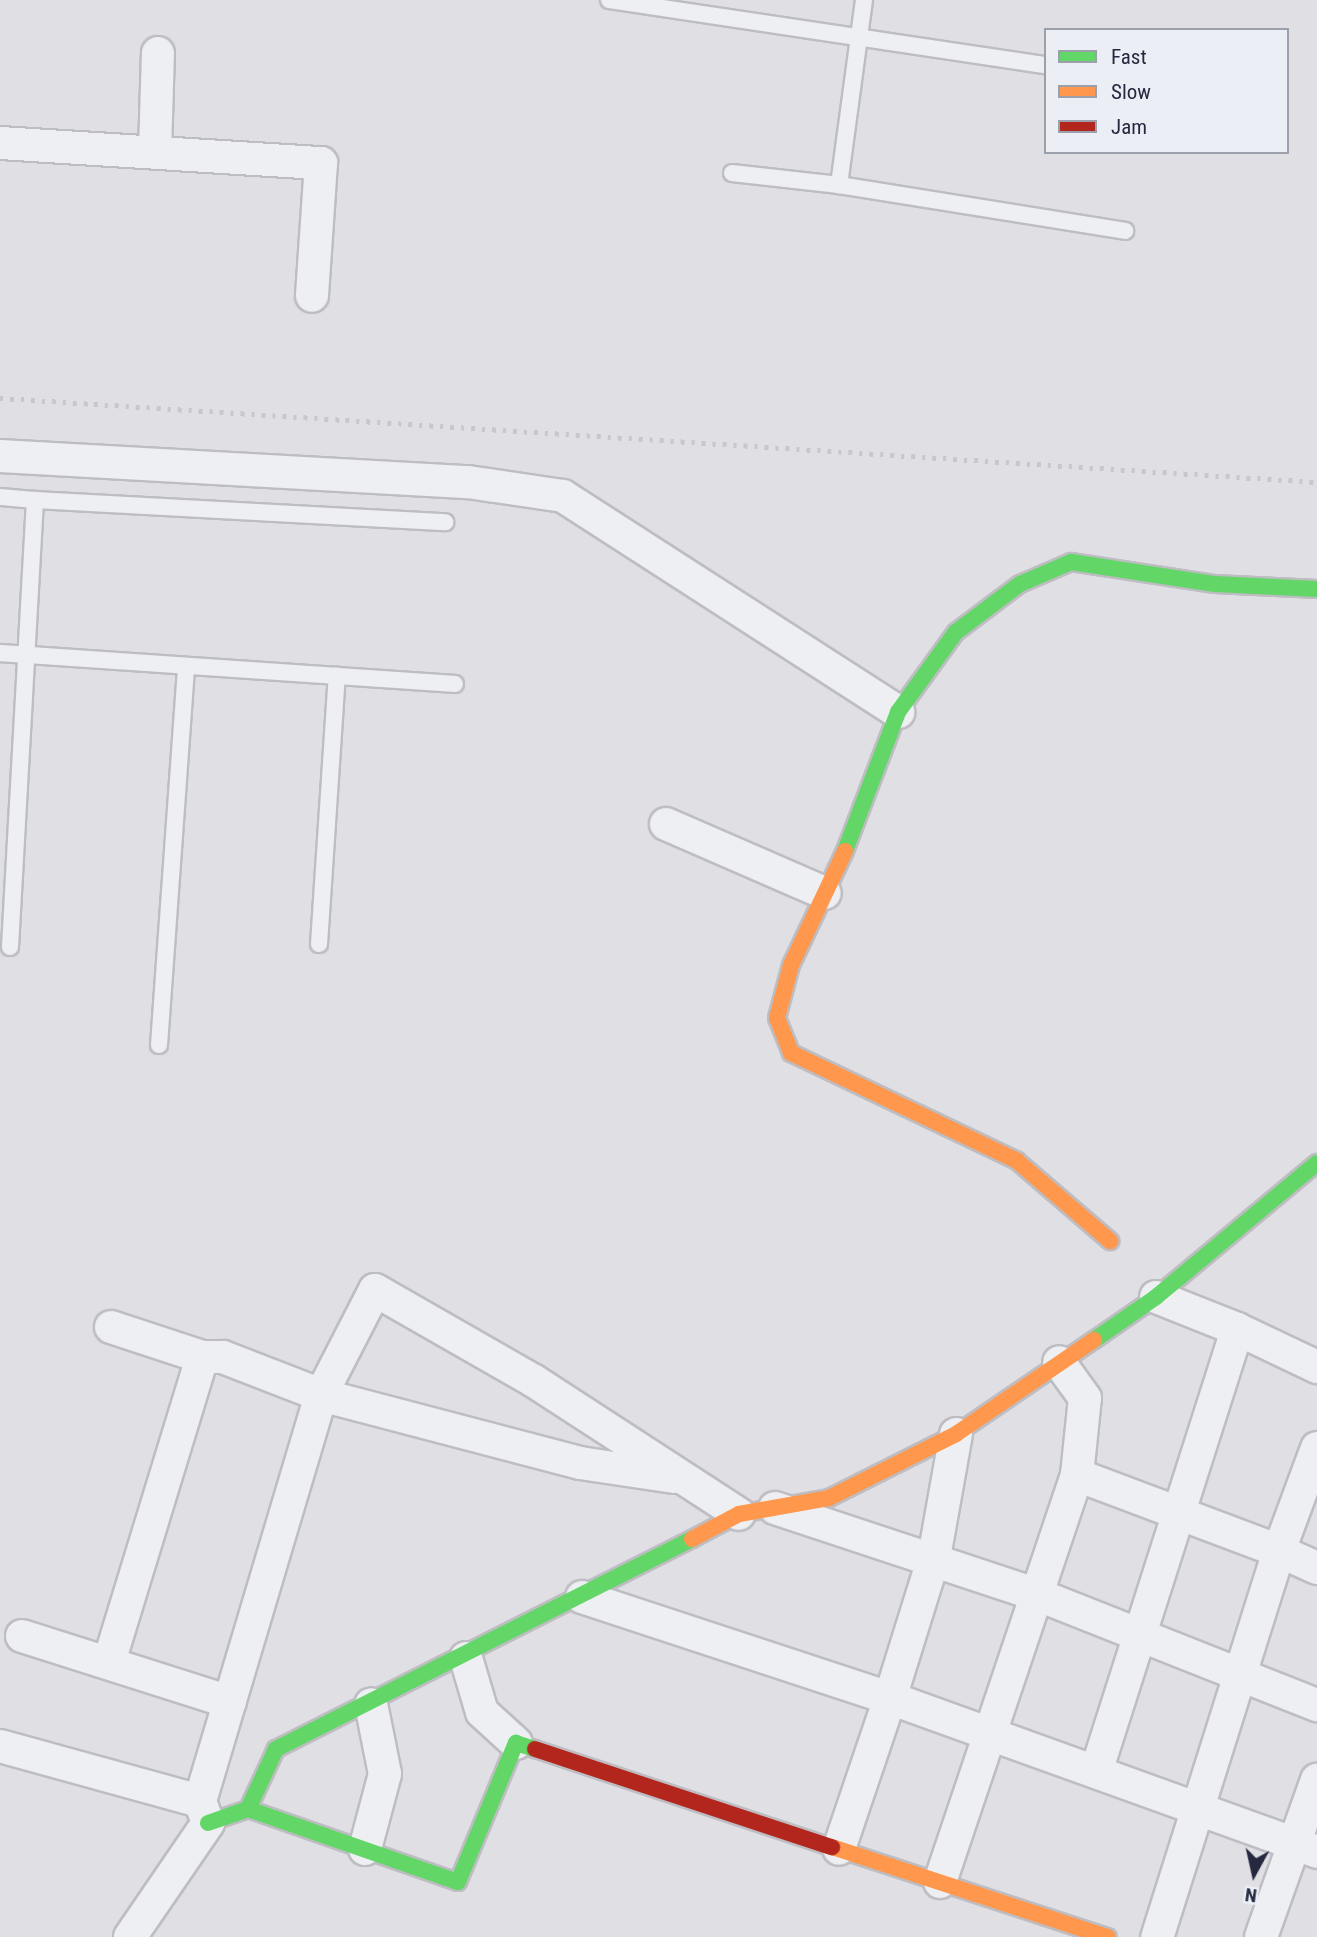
<!DOCTYPE html>
<style>
body{margin:0}
#map{position:relative;width:1317px;height:1937px;overflow:hidden;background:#dfdfe4;font-family:"Roboto Condensed",sans-serif}
div>[style]{position:absolute}
.roads{filter:drop-shadow(2px 0 #bdbdc2) drop-shadow(-2px 0 #bdbdc2) drop-shadow(0 2px #bdbdc2) drop-shadow(0 -2px #bdbdc2)}
.lane>*{height:16px;margin:-8px;padding:0 8px;transform-origin:8px;border-radius:8px;background:#eeeff2}
.street>*{height:32px;margin:-16px;padding:0 16px;transform-origin:16px;border-radius:16px;background:#eeeff2}
.fast>*{height:16px;margin:-8px;padding:0 8px;transform-origin:8px;border-radius:8px;background:#63d668}
.slow>*{height:16px;margin:-8px;padding:0 8px;transform-origin:8px;border-radius:8px;background:#ff974d}
.jam>*{height:16px;margin:-8px;padding:0 8px;transform-origin:8px;border-radius:8px;background:#b3261e}
.rail>*{height:5px;margin-top:-2.5px;transform-origin:0;background:repeating-linear-gradient(90deg,#c7c8cd 0 3.5px,transparent 0 10.5px)}
span{translate:-50% -50%;white-space:nowrap;text-align:center;line-height:1.15;-webkit-text-stroke:5px #ebeef5;paint-order:stroke}
.legend{position:absolute;left:1044px;top:28px;width:245px;height:126px;box-sizing:border-box;background:#ebeef5;border:2px solid #9c9fac;margin:0;padding:9px 12px;list-style:none;font-size:21px;color:#25293f}
.legend li{display:flex;align-items:center;gap:14px;height:35px}
.legend b{width:35px;border:2px solid #9c9fac}
.north{position:absolute;left:1219px;top:1839px;width:70px;height:70px;-webkit-text-stroke:5px #ebeef5;paint-order:stroke;rotate:188deg;font-size:19px;font-weight:700;line-height:28px;text-align:center;color:#25293f}
.north::after{content:'';display:block;margin:auto;width:24px;height:32px;background:#25293f;clip-path:polygon(50% 0,100% 100%,50% 72%,0 100%)}
</style>
<div id="map">
<div class="roads">
<div class="lane">
<div style="left:609px;top:0;width:442px;rotate:8.5deg"></div>
<div style="left:864px;top:0;width:187px;rotate:97.7deg"></div>
<div style="left:839px;top:185px;width:290px;rotate:9.1deg"></div>
<div style="left:732px;top:173px;width:108px;rotate:6.4deg"></div>
<div style="left:0;top:497px;width:35px;rotate:5deg"></div>
<div style="left:0;top:653px;width:456px;rotate:3.9deg"></div>
<div style="left:319px;top:944px;width:269px;rotate:-86.2deg"></div>
<div style="left:10px;top:947px;width:448px;rotate:-86.8deg"></div>
<div style="left:35px;top:500px;width:411px;rotate:3.1deg"></div>
<div style="left:159px;top:1045px;width:380px;rotate:-85.9deg"></div>
</div>
<div class="street">
<div style="left:0;top:143px;width:322px;rotate:3.6deg"></div>
<div style="left:321px;top:163px;width:133px;rotate:93.9deg"></div>
<div style="left:155px;top:152px;width:99px;rotate:-88.3deg"></div>
<div style="left:0;top:456px;width:469px;rotate:3.2deg"></div>
<div style="left:468px;top:482px;width:96px;rotate:8.4deg"></div>
<div style="left:563px;top:496px;width:399px;rotate:32.8deg"></div>
<div style="left:666px;top:824px;width:173px;rotate:23.5deg"></div>
<div style="left:111px;top:1327px;width:96px;rotate:18.2deg"></div>
<div style="left:1237px;top:1329px;width:89px;rotate:25.4deg"></div>
<div style="left:956px;top:1434px;width:125px;rotate:100.1deg"></div>
<div style="left:934px;top:1557px;width:148px;rotate:107.3deg"></div>
<div style="left:890px;top:1698px;width:454px;rotate:19.8deg"></div>
<div style="left:1317px;top:1448px;width:110px;rotate:110.3deg"></div>
<div style="left:1279px;top:1551px;width:42px;rotate:24.1deg"></div>
<div style="left:1077px;top:1475px;width:216px;rotate:20.6deg"></div>
<div style="left:1279px;top:1551px;width:405px;rotate:107.5deg"></div>
<div style="left:775px;top:1508px;width:280px;rotate:18.3deg"></div>
<div style="left:1041px;top:1596px;width:297px;rotate:21.6deg"></div>
<div style="left:582px;top:1597px;width:324px;rotate:18.2deg"></div>
<div style="left:890px;top:1698px;width:159px;rotate:108.7deg"></div>
<div style="left:22px;top:1636px;width:218px;rotate:17.6deg"></div>
<div style="left:466px;top:1658px;width:56px;rotate:73.5deg"></div>
<div style="left:482px;top:1712px;width:46px;rotate:42.4deg"></div>
<div style="left:109px;top:1662px;width:319px;rotate:-73deg"></div>
<div style="left:202px;top:1357px;width:21px"></div>
<div style="left:223px;top:1357px;width:105px;rotate:21.2deg"></div>
<div style="left:321px;top:1395px;width:268px;rotate:14.7deg"></div>
<div style="left:580px;top:1463px;width:95px;rotate:8.5deg"></div>
<div style="left:0;top:1746px;width:207px;rotate:15.4deg"></div>
<div style="left:1096px;top:1772px;width:465px;rotate:-72.3deg"></div>
<div style="left:1237px;top:1329px;width:87px;rotate:-158.4deg"></div>
<div style="left:365px;top:1849px;width:78px;rotate:-75.1deg"></div>
<div style="left:385px;top:1774px;width:71px;rotate:-101.3deg"></div>
<div style="left:940px;top:1882px;width:429px;rotate:-71.4deg"></div>
<div style="left:1077px;top:1475px;width:77px;rotate:-84.1deg"></div>
<div style="left:1085px;top:1398px;width:44px;rotate:-125.8deg"></div>
<div style="left:130px;top:1937px;width:138px;rotate:-55.6deg"></div>
<div style="left:208px;top:1823px;width:23px;rotate:-110deg"></div>
<div style="left:200px;top:1801px;width:424px;rotate:-73.4deg"></div>
<div style="left:321px;top:1395px;width:118px;rotate:-62.8deg"></div>
<div style="left:375px;top:1290px;width:183px;rotate:29.8deg"></div>
<div style="left:534px;top:1381px;width:244px;rotate:33deg"></div>
<div style="left:1261px;top:1937px;width:167px;rotate:-70.4deg"></div>
</div>
<div class="fast">
<div style="left:845px;top:851px;width:149px;rotate:-69.1deg"></div>
<div style="left:898px;top:712px;width:99px;rotate:-54.1deg"></div>
<div style="left:956px;top:632px;width:80px;rotate:-36.9deg"></div>
<div style="left:1020px;top:584px;width:56px;rotate:-23.3deg"></div>
<div style="left:1071px;top:562px;width:146px;rotate:8.7deg"></div>
<div style="left:1215px;top:584px;width:102px;rotate:2.8deg"></div>
<div style="left:1094px;top:1340px;width:75px;rotate:-34.7deg"></div>
<div style="left:1156px;top:1297px;width:209px;rotate:-39.8deg"></div>
<div style="left:248px;top:1809px;width:222px;rotate:19.2deg"></div>
<div style="left:458px;top:1882px;width:151px;rotate:-67.4deg"></div>
<div style="left:516px;top:1743px;width:20px;rotate:18deg"></div>
<div style="left:208px;top:1823px;width:42px;rotate:-19.3deg"></div>
<div style="left:248px;top:1809px;width:66px;rotate:-65deg"></div>
<div style="left:276px;top:1749px;width:466px;rotate:-26.8deg"></div>
</div>
<div class="slow">
<div style="left:845px;top:851px;width:126px;rotate:115.3deg"></div>
<div style="left:791px;top:965px;width:55px;rotate:104.8deg"></div>
<div style="left:777px;top:1018px;width:38px;rotate:68deg"></div>
<div style="left:791px;top:1053px;width:250px;rotate:25.5deg"></div>
<div style="left:1017px;top:1161px;width:123px;rotate:40.7deg"></div>
<div style="left:692px;top:1539px;width:53px;rotate:-28deg"></div>
<div style="left:739px;top:1514px;width:91px;rotate:-10.1deg"></div>
<div style="left:829px;top:1498px;width:142px;rotate:-26.7deg"></div>
<div style="left:956px;top:1434px;width:167px;rotate:-34.3deg"></div>
<div style="left:832px;top:1847px;width:290px;rotate:18.1deg"></div>
</div>
<div class="jam">
<div style="left:535px;top:1749px;width:313px;rotate:18.3deg"></div>
</div>
</div>
<div class="rail">
<div style="left:0;top:398px;width:1320px;rotate:3.65deg"></div>
</div>
<ul class="legend">
<li><b style="height:9px;background:#63d668"></b>Fast</li>
<li><b style="height:9px;background:#ff974d"></b>Slow</li>
<li><b style="height:9px;background:#b3261e"></b>Jam</li>
</ul>
<div class="north">N</div>
</div>
